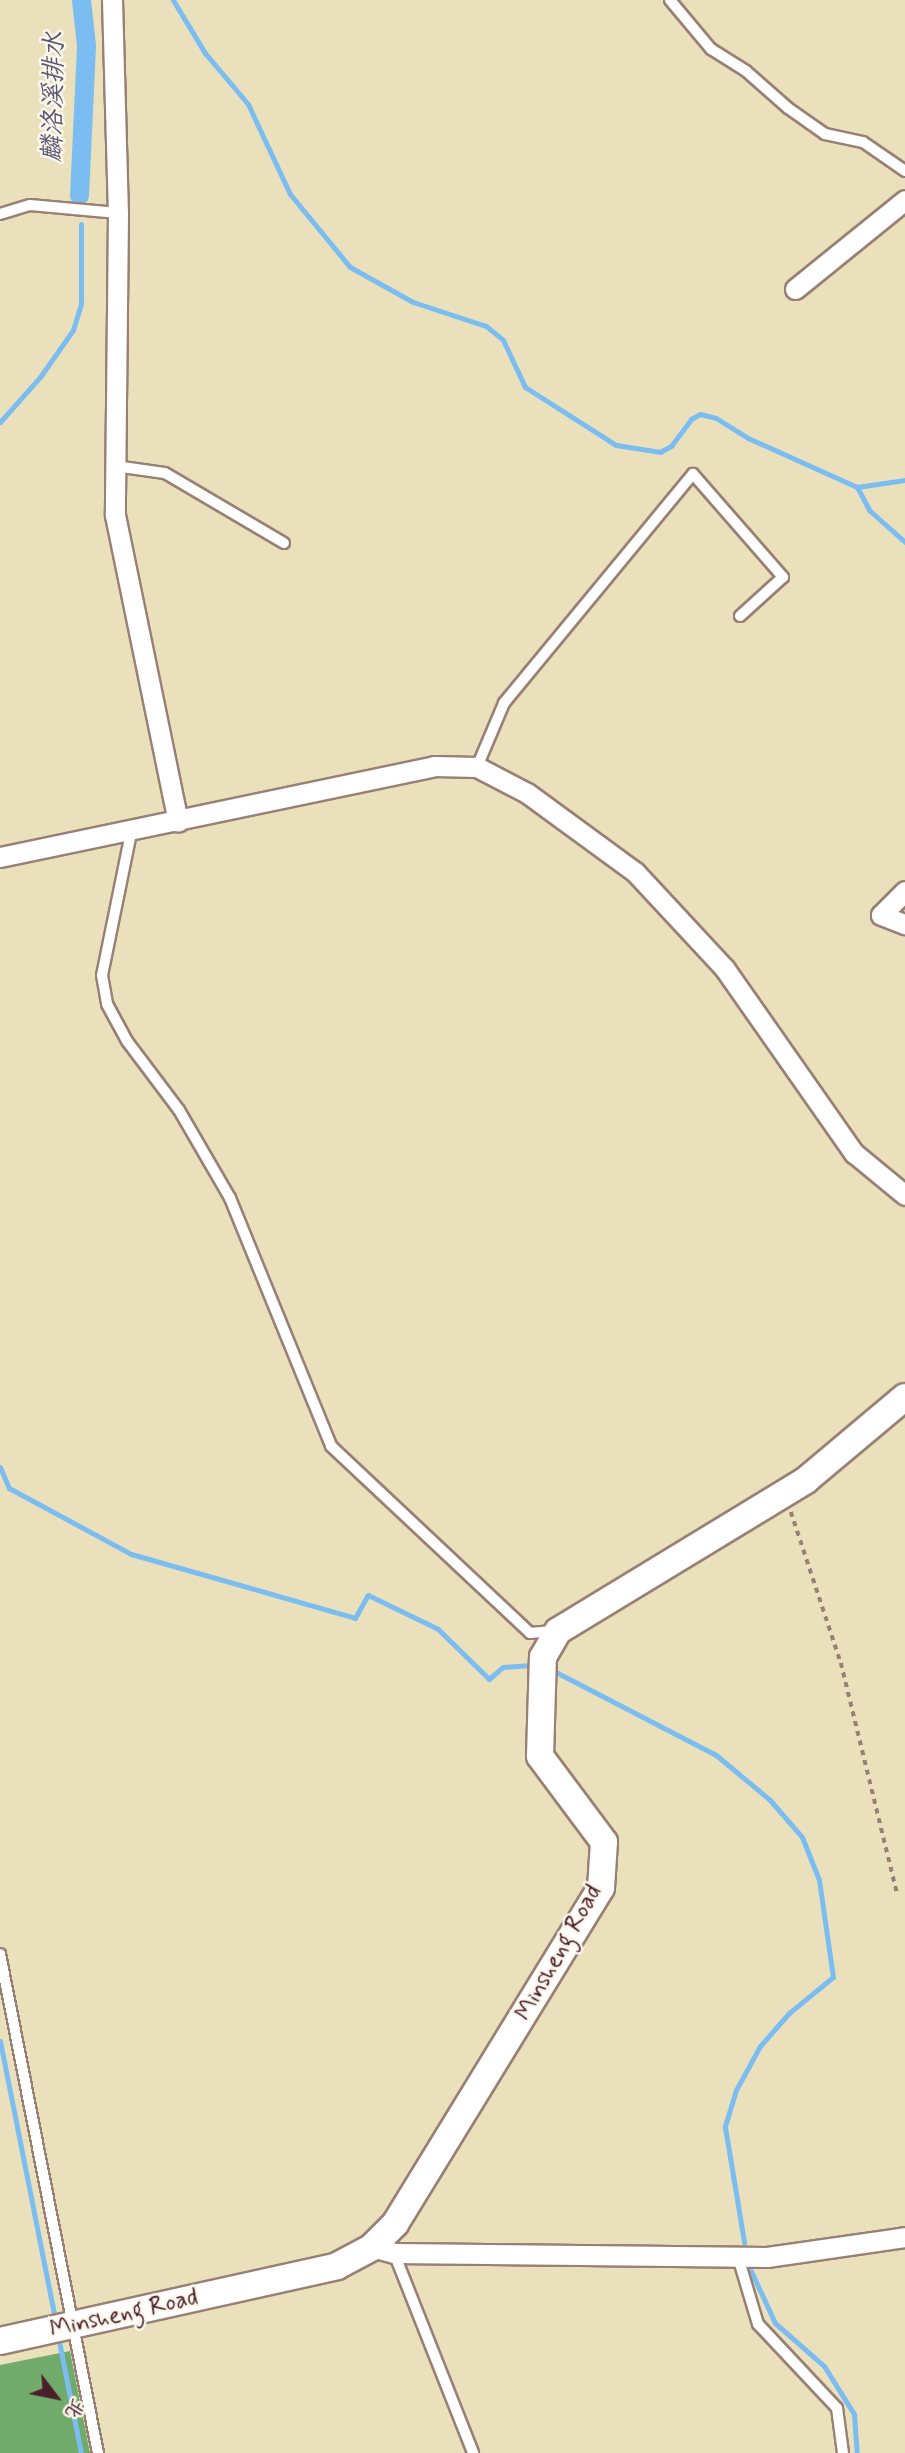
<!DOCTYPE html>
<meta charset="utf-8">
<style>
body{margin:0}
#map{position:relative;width:905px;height:2453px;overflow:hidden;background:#eae0bc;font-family:Mynerve,"LXGW WenKai TC",sans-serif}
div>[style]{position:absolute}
.forest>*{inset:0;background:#71ab6b}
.stream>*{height:5px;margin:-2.5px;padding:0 2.5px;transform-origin:2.5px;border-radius:2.5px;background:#7bbdf1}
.canal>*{height:19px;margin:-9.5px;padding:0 9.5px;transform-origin:9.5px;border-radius:9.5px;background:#7bbdf1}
.path>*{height:3.5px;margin-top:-1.75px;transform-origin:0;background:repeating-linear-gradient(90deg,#9a8074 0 5px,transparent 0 10px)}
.roads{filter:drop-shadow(2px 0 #9a8074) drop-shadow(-2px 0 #9a8074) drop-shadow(0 2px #9a8074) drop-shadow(0 -2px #9a8074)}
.lane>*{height:10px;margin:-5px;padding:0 5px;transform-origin:5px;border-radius:5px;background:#fff}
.street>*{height:19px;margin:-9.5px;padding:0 9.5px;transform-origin:9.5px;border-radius:9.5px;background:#fff}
.secondary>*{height:26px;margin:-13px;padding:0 13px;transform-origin:13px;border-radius:13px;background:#fff}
span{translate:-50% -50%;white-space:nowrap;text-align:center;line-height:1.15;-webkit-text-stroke:5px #fbf7ec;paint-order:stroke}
.street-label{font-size:24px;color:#4a1f2b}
.water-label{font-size:26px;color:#5b5670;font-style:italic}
.north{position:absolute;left:21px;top:2362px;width:70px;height:70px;-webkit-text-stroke:5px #fbf7ec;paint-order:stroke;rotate:122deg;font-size:19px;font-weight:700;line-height:28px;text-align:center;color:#4a1f2b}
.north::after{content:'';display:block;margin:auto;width:24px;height:32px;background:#4a1f2b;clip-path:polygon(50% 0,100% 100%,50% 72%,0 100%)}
</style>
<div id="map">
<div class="forest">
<div style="clip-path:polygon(70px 2351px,90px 2453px,0 2453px,0 2365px)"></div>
</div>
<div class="stream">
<div style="left:173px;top:0;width:62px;rotate:58.9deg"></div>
<div style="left:205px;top:53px;width:67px;rotate:49.9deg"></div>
<div style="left:248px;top:104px;width:99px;rotate:65deg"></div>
<div style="left:290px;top:194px;width:94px;rotate:50.6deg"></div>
<div style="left:350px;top:267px;width:72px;rotate:29.1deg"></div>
<div style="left:413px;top:302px;width:77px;rotate:18.2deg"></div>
<div style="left:486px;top:326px;width:22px;rotate:39deg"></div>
<div style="left:503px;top:340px;width:52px;rotate:64.9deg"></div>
<div style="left:525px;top:387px;width:108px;rotate:32.5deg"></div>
<div style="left:616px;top:445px;width:45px;rotate:9deg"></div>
<div style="left:660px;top:452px;width:13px;rotate:-29deg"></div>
<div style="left:671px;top:446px;width:34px;rotate:-53deg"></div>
<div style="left:691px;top:419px;width:10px;rotate:-29deg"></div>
<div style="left:700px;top:414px;width:16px;rotate:14deg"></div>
<div style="left:716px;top:418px;width:38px;rotate:32deg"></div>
<div style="left:748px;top:438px;width:120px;rotate:24.2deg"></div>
<div style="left:857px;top:487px;width:26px;rotate:62deg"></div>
<div style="left:869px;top:510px;width:48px;rotate:41.6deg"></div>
<div style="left:0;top:422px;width:60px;rotate:-48.4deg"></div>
<div style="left:40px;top:377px;width:57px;rotate:-54.9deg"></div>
<div style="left:73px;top:330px;width:28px;rotate:-73deg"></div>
<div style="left:81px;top:303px;width:79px;rotate:-90deg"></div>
<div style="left:857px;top:487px;width:49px;rotate:-8.3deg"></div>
<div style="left:0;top:1467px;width:23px;rotate:67deg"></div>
<div style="left:9px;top:1488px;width:139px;rotate:28.4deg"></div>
<div style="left:131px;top:1554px;width:233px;rotate:15.9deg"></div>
<div style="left:355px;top:1618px;width:26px;rotate:-61deg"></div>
<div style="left:368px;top:1595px;width:78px;rotate:25.9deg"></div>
<div style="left:438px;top:1629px;width:71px;rotate:44.4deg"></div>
<div style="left:489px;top:1679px;width:18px;rotate:-41deg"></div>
<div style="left:503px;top:1667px;width:31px;rotate:-4deg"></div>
<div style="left:550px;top:1669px;width:187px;rotate:27.4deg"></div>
<div style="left:716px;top:1755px;width:70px;rotate:39.8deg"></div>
<div style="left:770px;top:1800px;width:49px;rotate:49.1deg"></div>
<div style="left:802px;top:1837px;width:46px;rotate:68.4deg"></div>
<div style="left:819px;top:1880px;width:98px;rotate:81.8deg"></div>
<div style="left:833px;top:1977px;width:57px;rotate:140.7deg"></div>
<div style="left:789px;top:2013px;width:44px;rotate:131.3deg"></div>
<div style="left:760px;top:2046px;width:50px;rotate:118.6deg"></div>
<div style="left:736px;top:2090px;width:39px;rotate:107deg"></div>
<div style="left:725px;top:2127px;width:117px;rotate:80.6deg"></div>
<div style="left:0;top:2041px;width:283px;rotate:78.8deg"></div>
<div style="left:751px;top:2271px;width:57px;rotate:65.2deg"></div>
<div style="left:775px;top:2323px;width:65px;rotate:41.3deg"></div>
<div style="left:824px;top:2366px;width:57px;rotate:58deg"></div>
<div style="left:854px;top:2414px;width:39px;rotate:86deg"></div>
<div style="left:58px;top:2336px;width:119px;rotate:78.9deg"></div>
</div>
<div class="canal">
<div style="left:79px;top:195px;width:150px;rotate:-87.3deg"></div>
<div style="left:86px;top:45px;width:45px;rotate:-96.3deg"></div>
</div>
<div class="path">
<div style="left:791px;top:1512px;width:159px;rotate:71.7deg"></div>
<div style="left:841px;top:1663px;width:237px;rotate:76.3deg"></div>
</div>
<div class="roads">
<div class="lane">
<div style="left:670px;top:0;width:64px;rotate:50.1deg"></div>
<div style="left:711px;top:49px;width:41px;rotate:32.2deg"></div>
<div style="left:746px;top:71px;width:56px;rotate:41.4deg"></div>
<div style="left:788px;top:108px;width:45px;rotate:35.1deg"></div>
<div style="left:825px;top:134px;width:39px;rotate:12deg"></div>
<div style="left:863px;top:142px;width:51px;rotate:34.6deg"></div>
<div style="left:0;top:214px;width:31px;rotate:-17deg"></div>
<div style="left:30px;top:205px;width:88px;rotate:5.2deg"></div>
<div style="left:115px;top:466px;width:50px;rotate:8deg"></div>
<div style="left:165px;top:473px;width:138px;rotate:30.5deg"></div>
<div style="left:477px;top:767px;width:69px;rotate:-67.1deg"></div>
<div style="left:504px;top:703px;width:297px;rotate:-50.5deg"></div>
<div style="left:693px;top:474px;width:137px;rotate:48.9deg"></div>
<div style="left:783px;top:577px;width:58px;rotate:137.8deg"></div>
<div style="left:131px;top:833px;width:145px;rotate:101.5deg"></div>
<div style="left:102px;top:975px;width:29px;rotate:80deg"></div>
<div style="left:107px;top:1004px;width:42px;rotate:61.6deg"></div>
<div style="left:127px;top:1041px;width:86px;rotate:53deg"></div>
<div style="left:179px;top:1110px;width:102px;rotate:59.9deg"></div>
<div style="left:230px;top:1198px;width:268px;rotate:67.8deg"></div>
<div style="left:331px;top:1446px;width:273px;rotate:43.2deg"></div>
<div style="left:530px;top:1633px;width:23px;rotate:-5deg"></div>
<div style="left:0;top:1954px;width:509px;rotate:78.89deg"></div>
<div style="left:394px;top:2253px;width:215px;rotate:68.4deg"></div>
<div style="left:738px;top:2257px;width:70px;rotate:73.4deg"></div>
<div style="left:758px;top:2324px;width:115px;rotate:46.8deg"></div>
<div style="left:837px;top:2408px;width:45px;rotate:82.4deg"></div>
</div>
<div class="street">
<div style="left:112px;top:0;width:213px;rotate:88.4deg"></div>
<div style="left:118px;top:213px;width:302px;rotate:90.6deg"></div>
<div style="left:115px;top:515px;width:313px;rotate:78.4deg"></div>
<div style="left:795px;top:289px;width:141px;rotate:-39deg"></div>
<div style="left:0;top:857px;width:443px;rotate:-11.8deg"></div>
<div style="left:434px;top:766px;width:43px;rotate:1.3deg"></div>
<div style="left:477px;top:767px;width:56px;rotate:27.5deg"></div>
<div style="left:527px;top:793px;width:134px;rotate:36.2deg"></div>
<div style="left:635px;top:872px;width:132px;rotate:47.1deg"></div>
<div style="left:725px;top:969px;width:225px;rotate:55deg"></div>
<div style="left:854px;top:1153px;width:66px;rotate:39.5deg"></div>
<div style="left:905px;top:891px;width:34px;rotate:135deg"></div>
<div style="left:881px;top:915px;width:26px;rotate:21deg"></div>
<div style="left:372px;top:2247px;width:23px;rotate:15deg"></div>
<div style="left:394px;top:2253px;width:373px;rotate:0.6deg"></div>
<div style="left:767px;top:2257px;width:139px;rotate:-8.2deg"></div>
</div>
<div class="secondary">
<div style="left:0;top:2341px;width:345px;rotate:-12.5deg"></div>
<div style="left:337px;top:2266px;width:40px;rotate:-28deg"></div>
<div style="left:372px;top:2247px;width:33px;rotate:-45deg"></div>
<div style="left:395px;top:2224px;width:394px;rotate:-58.5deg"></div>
<div style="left:601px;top:1888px;width:46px;rotate:-86.3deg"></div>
<div style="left:604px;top:1842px;width:107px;rotate:-126.7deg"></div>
<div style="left:540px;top:1756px;width:99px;rotate:-88.3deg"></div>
<div style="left:543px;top:1657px;width:30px;rotate:-60deg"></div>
<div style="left:558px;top:1631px;width:290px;rotate:-31.3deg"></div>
<div style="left:806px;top:1480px;width:129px;rotate:-40deg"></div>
</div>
</div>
<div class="street-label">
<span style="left:559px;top:1953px;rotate:-61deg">Minsheng Road</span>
<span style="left:124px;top:2314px;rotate:-13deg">Minsheng Road</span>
</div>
<div class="water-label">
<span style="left:55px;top:97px;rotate:-89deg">麟洛溪排水</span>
</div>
<div class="north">北</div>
</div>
